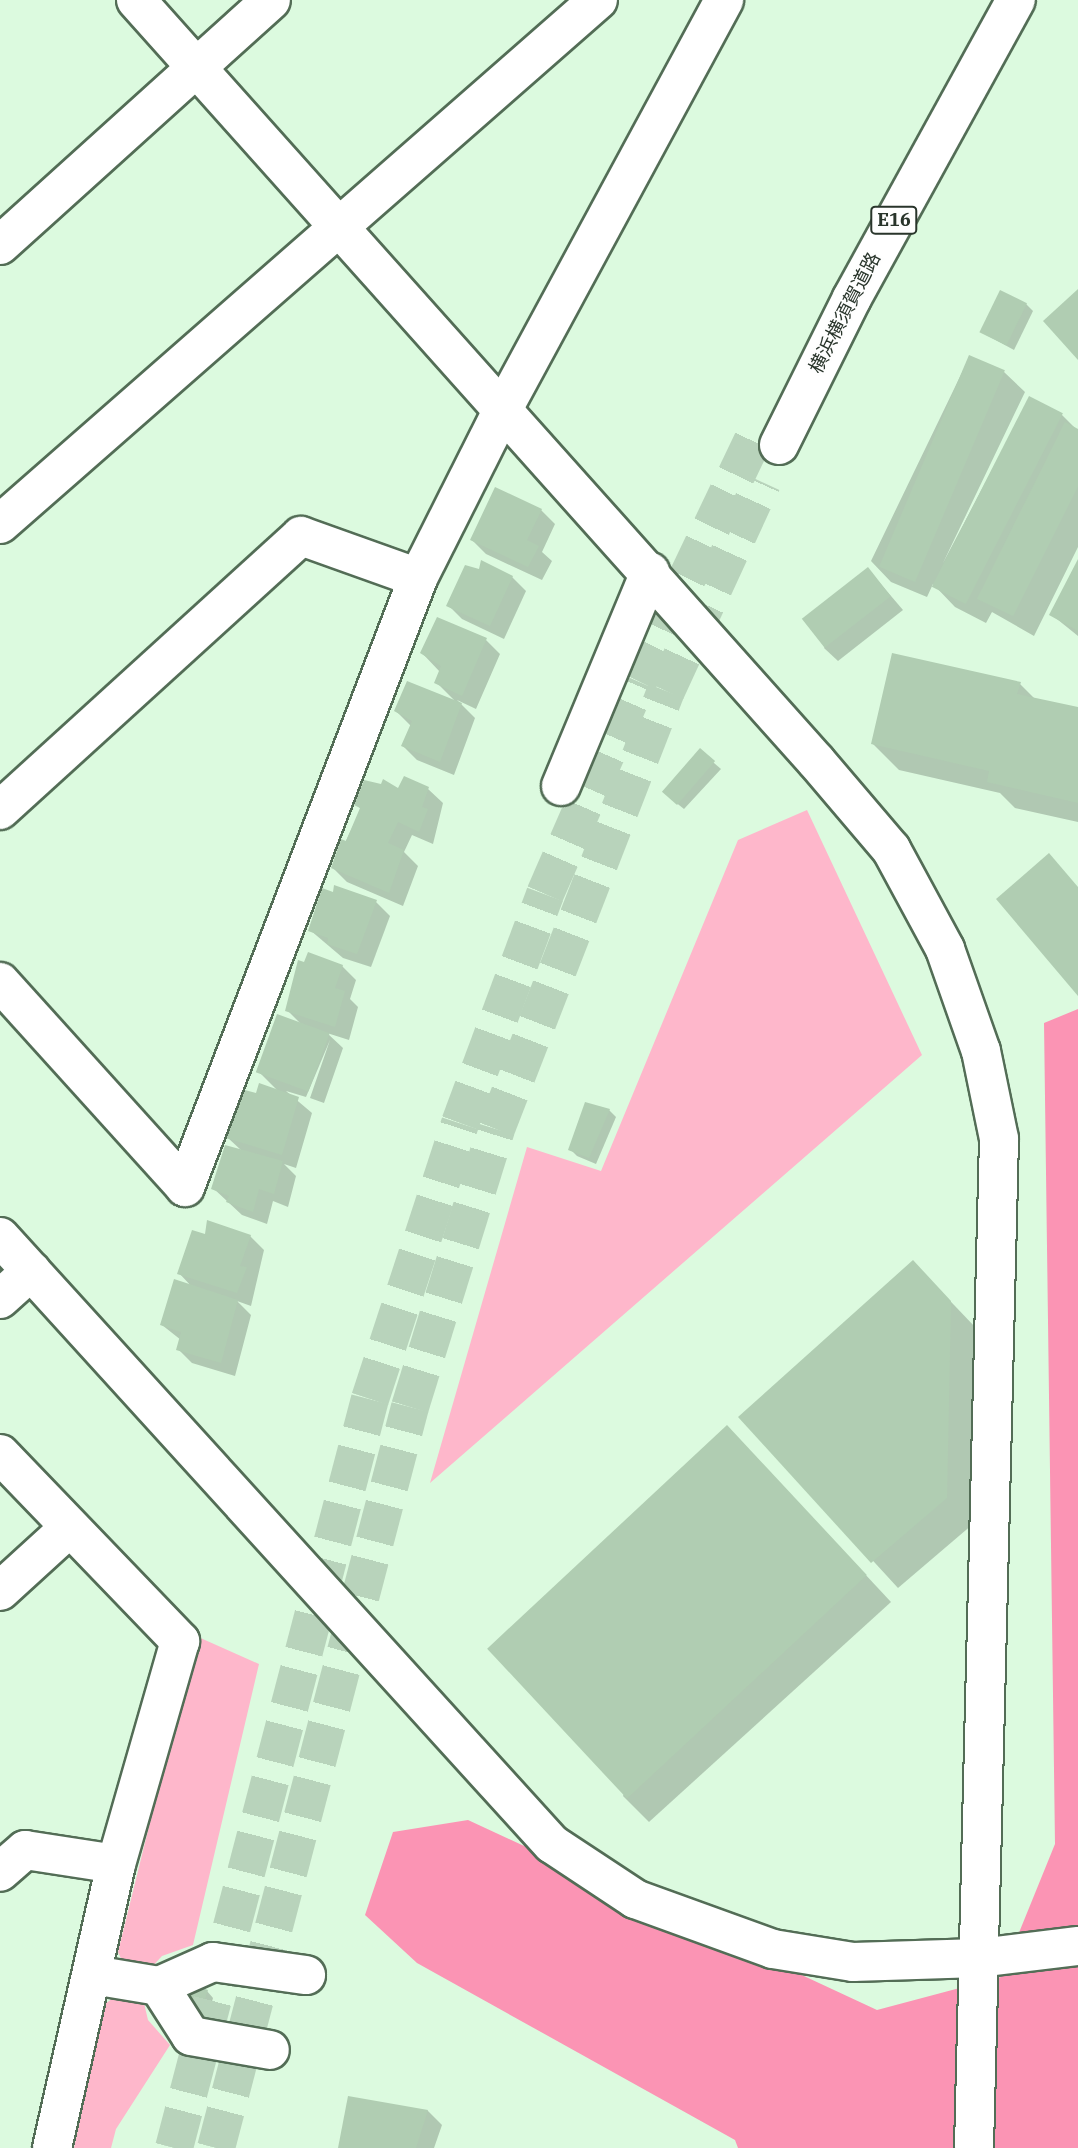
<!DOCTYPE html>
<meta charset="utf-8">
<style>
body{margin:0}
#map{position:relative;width:1078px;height:2148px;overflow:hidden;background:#dcfadf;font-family:"IBM Plex Serif","Noto Sans JP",serif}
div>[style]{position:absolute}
.green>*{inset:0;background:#feb7cb}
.forest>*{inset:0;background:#fb94b4}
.shadow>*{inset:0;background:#0003}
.building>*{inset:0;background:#b0cdb2;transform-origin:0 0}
.highway-tunnel>*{height:38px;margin-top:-19px;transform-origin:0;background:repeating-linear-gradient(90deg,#b8d3bb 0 38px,transparent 0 57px)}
.roads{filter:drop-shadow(2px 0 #536d56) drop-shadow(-2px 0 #536d56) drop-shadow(0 2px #536d56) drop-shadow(0 -2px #536d56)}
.minor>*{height:38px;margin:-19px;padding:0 19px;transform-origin:19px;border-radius:19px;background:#fff}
.highway>*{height:38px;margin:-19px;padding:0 19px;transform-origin:19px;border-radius:19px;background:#fff}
span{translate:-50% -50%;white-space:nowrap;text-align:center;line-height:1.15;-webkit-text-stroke:5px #fefefe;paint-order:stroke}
.shield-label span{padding:2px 5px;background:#fefefe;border:2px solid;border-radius:5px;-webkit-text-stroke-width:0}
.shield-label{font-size:18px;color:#29352b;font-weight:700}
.street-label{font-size:19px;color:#29352b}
</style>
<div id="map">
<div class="green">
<div style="clip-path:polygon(807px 810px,922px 1055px,430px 1483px,527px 1147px,601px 1171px,738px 840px)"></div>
<div style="clip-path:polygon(196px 1636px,259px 1664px,193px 1945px,162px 1956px,149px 1970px,124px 1965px,118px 1952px)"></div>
<div style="clip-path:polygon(117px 1995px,144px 2003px,148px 2020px,170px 2045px,116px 2129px,111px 2148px,74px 2148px,105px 2004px)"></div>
</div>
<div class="forest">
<div style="clip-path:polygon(1078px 1009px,1078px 2148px,738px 2148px,735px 2140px,417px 1963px,365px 1915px,393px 1832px,468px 1820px,877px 2010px,1001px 1977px,1055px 1844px,1044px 1023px)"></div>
</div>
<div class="shadow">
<div style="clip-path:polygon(1026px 304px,1033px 311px,1014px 350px,981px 332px)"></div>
<div style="clip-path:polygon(969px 358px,1004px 372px,1025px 392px,943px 563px,1030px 398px,1062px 415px,1078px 431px,1078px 547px,1034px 636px,992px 612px,986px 623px,955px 607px,933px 584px,927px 597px,891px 582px,871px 561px)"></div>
<div style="clip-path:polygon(541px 510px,555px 524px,542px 552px,552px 561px,542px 580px,486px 554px,472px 540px)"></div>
<div style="clip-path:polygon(1078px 563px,1078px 636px,1052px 615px)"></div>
<div style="clip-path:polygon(868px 569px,903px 610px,838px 661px,824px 648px)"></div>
<div style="clip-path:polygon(512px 577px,526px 591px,504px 639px,462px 619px,448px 605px)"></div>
<div style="clip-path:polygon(486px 640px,500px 654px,476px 709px,457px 700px,475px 718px,454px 775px,417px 760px,403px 746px,411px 726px,396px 711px,456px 702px,436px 682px,440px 672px,422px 653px)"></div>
<div style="clip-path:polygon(1020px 684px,1036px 700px,1078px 709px,1078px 822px,1015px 808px,1000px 793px,899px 770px,873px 744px)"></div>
<div style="clip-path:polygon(700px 751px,721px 769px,684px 809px,669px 797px)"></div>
<div style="clip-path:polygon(404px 779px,428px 789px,443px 803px,433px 844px,412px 835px,404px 852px,418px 866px,403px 906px,347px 882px,333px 868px,361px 809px,356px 804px,399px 790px)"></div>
<div style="clip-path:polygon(376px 902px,390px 916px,371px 967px,343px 958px,310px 930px)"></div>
<div style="clip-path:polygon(342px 966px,356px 980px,350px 999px,358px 1007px,349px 1040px,327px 1033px,343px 1048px,324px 1103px,310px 1098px,330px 1040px,306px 1097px,286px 1091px,312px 1113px,296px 1168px,284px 1164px,296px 1176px,288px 1207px,273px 1201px,267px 1224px,242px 1215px,213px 1188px,242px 1151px,228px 1138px,257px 1096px,278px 1091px,259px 1072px,301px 1024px,287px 1010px)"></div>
<div style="clip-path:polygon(609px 1110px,616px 1117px,596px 1164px,577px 1156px,570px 1149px)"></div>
<div style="clip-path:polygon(206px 1236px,250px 1236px,264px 1250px,251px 1306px,237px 1301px,251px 1315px,235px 1376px,192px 1363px,178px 1349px,181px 1340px,162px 1325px,192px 1287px,179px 1273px)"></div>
<div style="clip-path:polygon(913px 1262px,976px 1328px,973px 1524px,898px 1588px,741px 1417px)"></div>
<div style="clip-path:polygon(752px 1453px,891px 1602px,649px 1822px,623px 1796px)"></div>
<div style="clip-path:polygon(207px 1991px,213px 1998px,208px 2016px,194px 2012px)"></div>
<div style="clip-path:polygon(349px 2098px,428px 2111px,442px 2125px,434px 2148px,340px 2148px)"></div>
</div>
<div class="building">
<div style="clip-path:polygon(1078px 289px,1078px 360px,1043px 321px)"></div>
<div style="left:1000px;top:290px;width:30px;height:47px;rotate:26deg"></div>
<div style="left:969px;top:355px;width:39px;height:230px;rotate:23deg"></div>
<div style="left:1029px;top:396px;width:38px;height:214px;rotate:27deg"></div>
<div style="clip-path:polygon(1065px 422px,1078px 429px,1078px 486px,1013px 616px,977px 599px)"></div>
<div style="clip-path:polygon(495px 487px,542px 509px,527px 540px,539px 546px,528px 567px,470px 540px)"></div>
<div style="clip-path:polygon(1078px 559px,1078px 631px,1049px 615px)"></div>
<div style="clip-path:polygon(481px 560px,513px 576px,490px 626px,446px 606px,465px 565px,479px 569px)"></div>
<div style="left:868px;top:567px;width:37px;height:84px;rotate:52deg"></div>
<div style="clip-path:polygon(437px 617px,487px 638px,462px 696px,434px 683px,441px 666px,420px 653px)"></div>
<div style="clip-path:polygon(892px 653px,1021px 682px,1017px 694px,1078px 707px,1078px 803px,987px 782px,989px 771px,871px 744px)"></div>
<div style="clip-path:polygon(407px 681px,462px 703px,440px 762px,401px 746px,412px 721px,394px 711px)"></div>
<div style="left:700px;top:748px;width:20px;height:58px;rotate:41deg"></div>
<div style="clip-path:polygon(404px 776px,429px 787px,422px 807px,428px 809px,419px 832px,398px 822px,388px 843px,404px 850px,389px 893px,331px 868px,341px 839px,346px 841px,360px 808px,354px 805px,364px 780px,381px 784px,383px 779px,398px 788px)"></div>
<div style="clip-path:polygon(1049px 853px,1078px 887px,1078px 996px,996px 899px)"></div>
<div style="clip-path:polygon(334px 885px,377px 900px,357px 954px,327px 944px,328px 938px,308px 931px,322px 888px,333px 892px)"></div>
<div style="clip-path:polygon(308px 952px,343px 965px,335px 988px,345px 991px,335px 1027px,285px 1011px,298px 960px,304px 962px)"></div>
<div style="left:277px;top:1014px;width:56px;height:62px;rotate:20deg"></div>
<div style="clip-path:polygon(259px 1083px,299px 1097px,282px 1155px,226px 1138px,241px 1089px,256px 1093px)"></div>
<div style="clip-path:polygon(585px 1102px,610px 1109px,589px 1158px,568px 1150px)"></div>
<div style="clip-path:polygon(225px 1145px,283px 1161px,274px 1194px,259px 1189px,253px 1212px,226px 1202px,229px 1196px,211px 1189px)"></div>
<div style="clip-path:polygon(207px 1220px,251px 1235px,240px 1266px,247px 1267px,237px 1293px,177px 1274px,192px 1230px,205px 1234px)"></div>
<div style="clip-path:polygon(913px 1260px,951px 1301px,947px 1498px,871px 1563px,738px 1417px)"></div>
<div style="clip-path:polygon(174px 1279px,238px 1300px,221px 1363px,176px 1350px,181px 1332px,160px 1325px)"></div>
<div style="left:727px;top:1425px;width:205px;height:328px;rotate:47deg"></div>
<div style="clip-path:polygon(194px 1985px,208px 1990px,201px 2010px,185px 2006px)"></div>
<div style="clip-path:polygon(348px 2096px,428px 2110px,416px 2148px,338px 2148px)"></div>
</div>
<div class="highway-tunnel">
<div style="left:174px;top:2148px;width:774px;rotate:-75.34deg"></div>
<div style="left:370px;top:1399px;width:290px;rotate:-71.9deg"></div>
<div style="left:460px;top:1123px;width:244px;rotate:-69.6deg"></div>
<div style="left:545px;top:894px;width:232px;rotate:-66.4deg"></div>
<div style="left:638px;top:681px;width:274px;rotate:-64.5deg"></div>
<div style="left:216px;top:2148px;width:766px;rotate:-75.33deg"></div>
<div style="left:410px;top:1407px;width:291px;rotate:-72.8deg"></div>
<div style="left:496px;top:1129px;width:470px;rotate:-68.8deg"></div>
<div style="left:666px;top:691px;width:230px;rotate:-65.3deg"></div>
</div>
<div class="roads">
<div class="minor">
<div style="left:136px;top:0;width:1021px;rotate:48.22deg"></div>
<div style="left:816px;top:761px;width:116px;rotate:49.6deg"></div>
<div style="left:891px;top:849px;width:114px;rotate:61.6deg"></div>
<div style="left:945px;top:949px;width:108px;rotate:70.6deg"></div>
<div style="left:981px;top:1051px;width:90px;rotate:78.4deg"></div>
<div style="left:999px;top:1139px;width:1009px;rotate:91.42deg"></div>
<div style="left:0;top:245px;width:365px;rotate:-42.1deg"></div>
<div style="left:0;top:524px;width:795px;rotate:-41.23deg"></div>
<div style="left:561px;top:786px;width:232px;rotate:-67.4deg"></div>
<div style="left:0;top:810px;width:407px;rotate:-42.3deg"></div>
<div style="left:301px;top:536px;width:124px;rotate:19.7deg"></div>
<div style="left:0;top:982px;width:276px;rotate:47.9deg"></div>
<div style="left:185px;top:1187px;width:652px;rotate:-69.06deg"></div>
<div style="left:418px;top:578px;width:189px;rotate:-63.3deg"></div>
<div style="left:503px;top:409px;width:465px;rotate:-61.6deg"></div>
<div style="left:0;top:1237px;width:820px;rotate:47.72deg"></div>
<div style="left:552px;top:1844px;width:100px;rotate:33.5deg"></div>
<div style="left:635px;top:1899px;width:147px;rotate:19.9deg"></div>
<div style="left:773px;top:1949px;width:81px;rotate:9.2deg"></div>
<div style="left:853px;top:1962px;width:126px;rotate:-1.8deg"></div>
<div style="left:979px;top:1958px;width:100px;rotate:-6.9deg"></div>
<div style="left:0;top:1299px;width:42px;rotate:-42.1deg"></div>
<div style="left:0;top:1454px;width:260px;rotate:46.1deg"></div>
<div style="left:180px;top:1641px;width:232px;rotate:106deg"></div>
<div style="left:116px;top:1864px;width:92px;rotate:-171.3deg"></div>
<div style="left:25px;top:1850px;width:33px;rotate:139deg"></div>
<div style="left:0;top:1591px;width:92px;rotate:-42.4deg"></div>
<div style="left:93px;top:1975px;width:67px;rotate:9.5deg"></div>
<div style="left:159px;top:1986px;width:59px;rotate:57.4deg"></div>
<div style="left:191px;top:2036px;width:80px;rotate:10deg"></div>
<div style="left:159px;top:1986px;width:59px;rotate:-24deg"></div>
<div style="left:213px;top:1962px;width:94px;rotate:8deg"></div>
<div style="left:52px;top:2148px;width:291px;rotate:-77.3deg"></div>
</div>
<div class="highway">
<div style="left:779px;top:445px;width:164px;rotate:-63.6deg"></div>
<div style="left:852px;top:298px;width:340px;rotate:-61.2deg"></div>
</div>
</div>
<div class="shield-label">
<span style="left:894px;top:220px">E16</span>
</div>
<div class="street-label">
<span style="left:845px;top:313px;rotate:-63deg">横浜横須賀道路</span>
</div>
</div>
